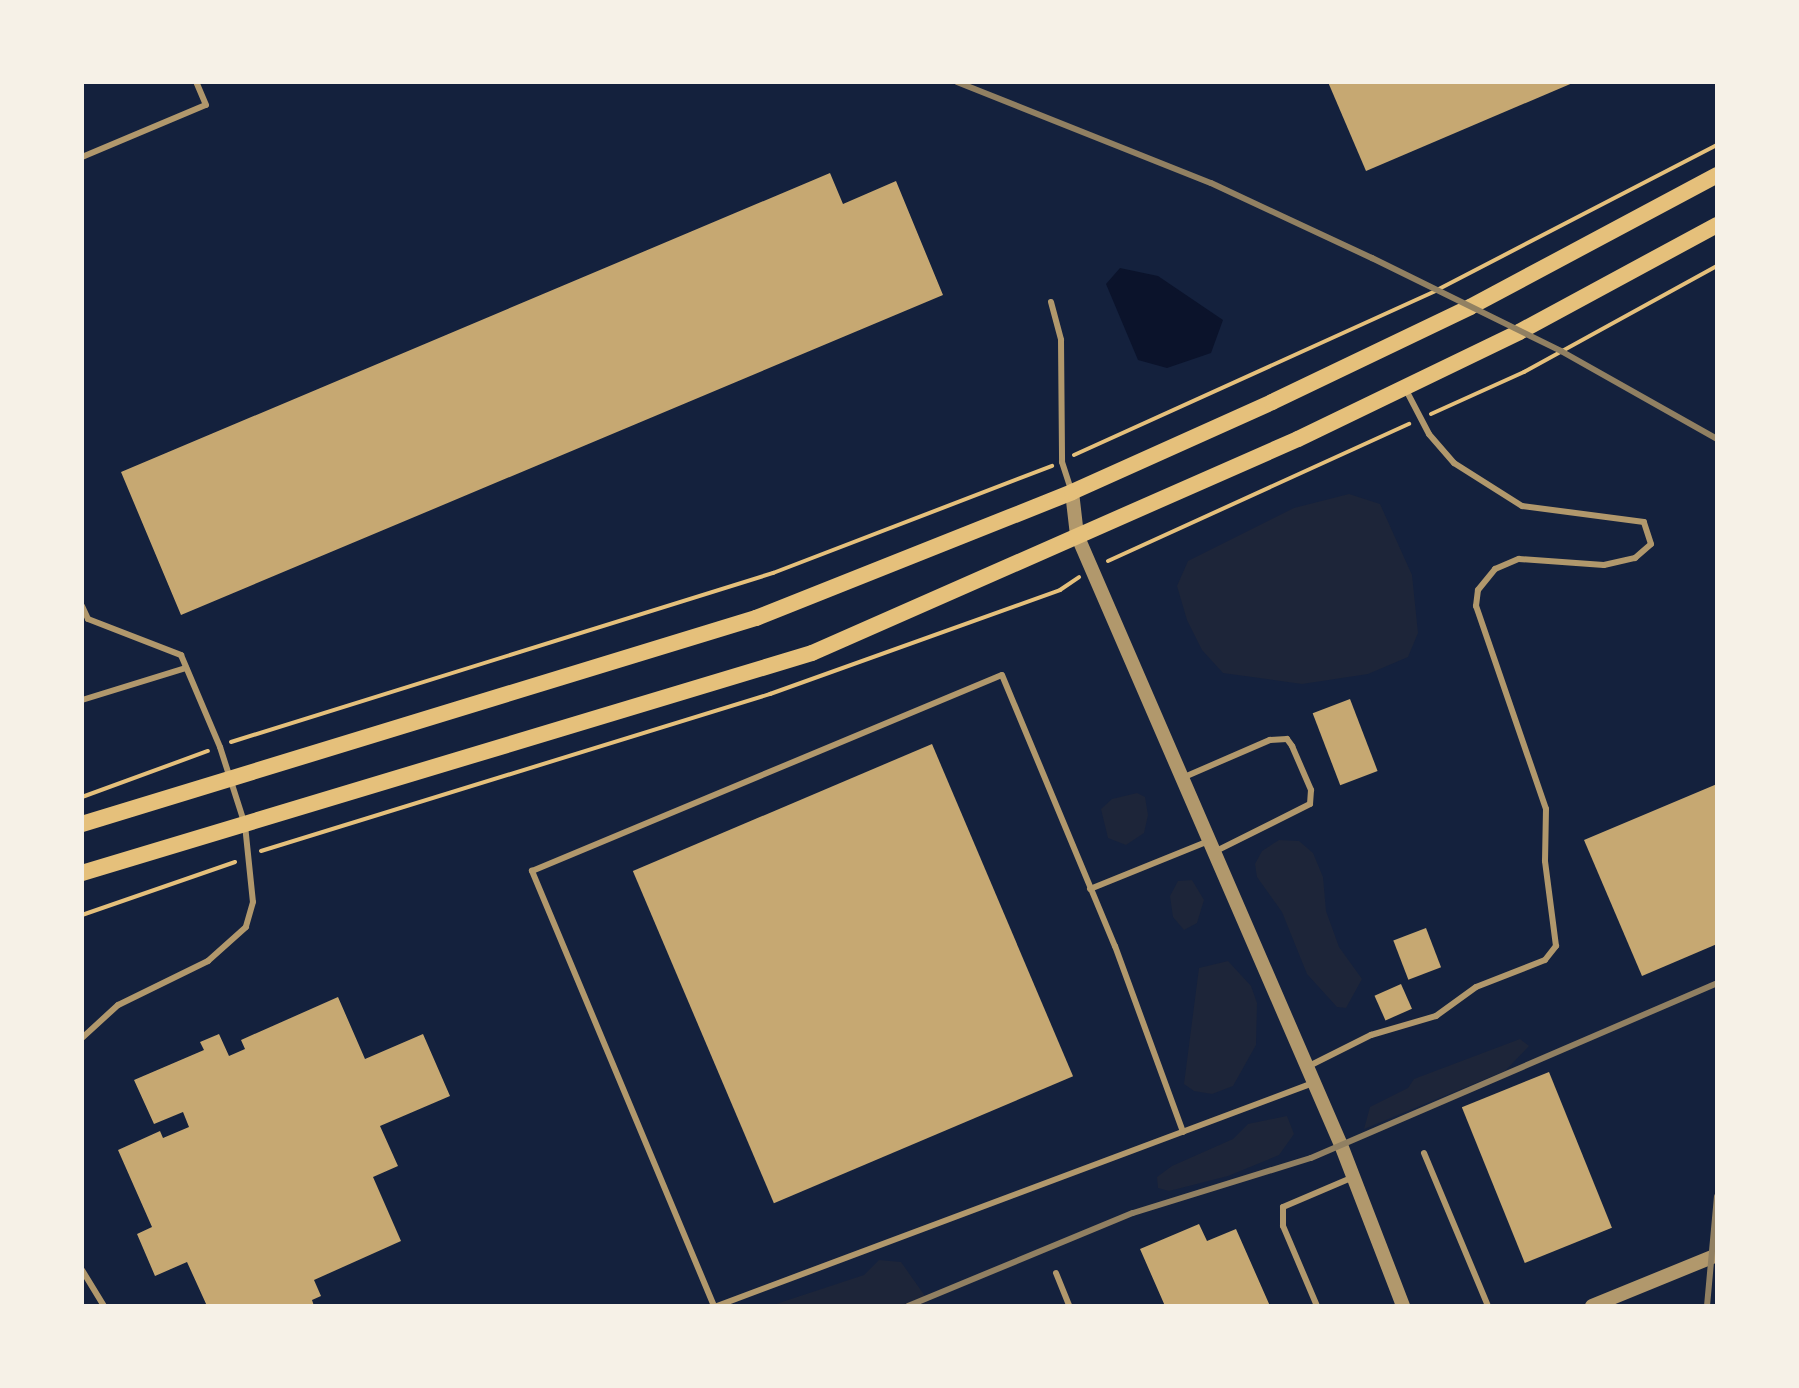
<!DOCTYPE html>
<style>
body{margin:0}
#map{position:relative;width:1799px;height:1388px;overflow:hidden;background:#14213d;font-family:Lato,sans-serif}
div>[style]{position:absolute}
.green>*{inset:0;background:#1d2539}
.water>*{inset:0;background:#0b132b}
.building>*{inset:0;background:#c6a872;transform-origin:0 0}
.path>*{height:4px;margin:-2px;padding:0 2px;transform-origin:2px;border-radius:2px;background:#e5c07b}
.service>*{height:6px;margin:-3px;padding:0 3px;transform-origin:3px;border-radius:3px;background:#b1986c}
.tertiary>*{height:14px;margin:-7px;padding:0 7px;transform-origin:7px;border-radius:7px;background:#b1986c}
.secondary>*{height:16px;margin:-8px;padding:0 8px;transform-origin:8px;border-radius:8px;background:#e5c07b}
.rail>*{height:6px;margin:-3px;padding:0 3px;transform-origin:3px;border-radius:3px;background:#918062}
span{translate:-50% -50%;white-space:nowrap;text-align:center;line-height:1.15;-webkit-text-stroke:8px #f6f1e7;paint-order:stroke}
.frame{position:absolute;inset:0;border:84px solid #f6f1e7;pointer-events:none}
</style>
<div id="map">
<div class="green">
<div style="clip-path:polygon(1349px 494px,1380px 504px,1412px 575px,1418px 633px,1408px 657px,1368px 674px,1302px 684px,1223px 673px,1202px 650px,1187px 620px,1177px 586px,1188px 561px,1294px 508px)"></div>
<div style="clip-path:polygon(1137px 793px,1145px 797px,1148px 815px,1144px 833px,1126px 845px,1108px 838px,1101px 809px,1112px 799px)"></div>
<div style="clip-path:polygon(1279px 840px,1299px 841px,1313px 853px,1323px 877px,1326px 911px,1339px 947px,1362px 979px,1346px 1008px,1337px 1007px,1307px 974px,1282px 912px,1257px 877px,1255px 864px,1262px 851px)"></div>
<div style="clip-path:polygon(1192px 880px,1204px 900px,1197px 923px,1184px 930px,1173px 917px,1170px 896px,1178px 881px)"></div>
<div style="clip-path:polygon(1228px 961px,1251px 986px,1257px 1003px,1256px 1045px,1233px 1086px,1212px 1094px,1194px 1091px,1184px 1084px,1199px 968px)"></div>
<div style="clip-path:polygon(1520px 1039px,1529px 1046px,1505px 1071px,1364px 1129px,1370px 1107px,1408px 1088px,1414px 1079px)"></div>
<div style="clip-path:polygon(1287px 1116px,1294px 1134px,1279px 1155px,1228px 1176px,1169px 1191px,1158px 1188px,1157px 1177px,1172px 1166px,1233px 1139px,1248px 1124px)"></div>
<div style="clip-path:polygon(879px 1260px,901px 1262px,932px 1306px,770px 1306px,864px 1275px)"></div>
</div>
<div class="water">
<div style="clip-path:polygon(1120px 268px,1158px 276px,1223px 320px,1211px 353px,1167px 368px,1138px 360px,1106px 284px)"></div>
</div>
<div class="building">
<div style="clip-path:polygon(1328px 82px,1575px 82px,1366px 171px)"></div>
<div style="clip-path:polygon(830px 173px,843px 204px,896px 181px,943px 295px,181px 615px,121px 472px)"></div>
<div style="left:1350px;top:699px;width:77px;height:40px;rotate:69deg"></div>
<div style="left:932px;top:744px;width:361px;height:325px;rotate:67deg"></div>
<div style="clip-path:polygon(1717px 784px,1717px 944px,1642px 976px,1584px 840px)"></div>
<div style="left:1426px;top:928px;width:42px;height:35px;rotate:69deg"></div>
<div style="left:1401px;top:984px;width:27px;height:29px;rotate:66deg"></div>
<div style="clip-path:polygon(338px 997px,365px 1059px,423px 1034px,450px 1096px,380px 1126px,398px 1166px,373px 1177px,401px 1241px,314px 1280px,321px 1296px,312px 1300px,314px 1306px,207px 1306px,187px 1262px,155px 1276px,137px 1234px,152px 1227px,118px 1150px,160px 1131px,163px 1138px,189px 1127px,183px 1112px,154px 1124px,134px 1080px,204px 1050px,200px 1042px,219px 1034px,229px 1056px,245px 1049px,241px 1040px)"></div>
<div style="left:1549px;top:1072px;width:168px;height:94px;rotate:68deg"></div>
<div style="clip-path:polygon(1199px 1224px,1207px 1241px,1236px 1229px,1270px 1306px,1165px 1306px,1140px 1249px)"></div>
</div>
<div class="path">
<div style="left:1431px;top:414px;width:102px;rotate:-24.3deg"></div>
<div style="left:1524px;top:372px;width:220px;rotate:-28.8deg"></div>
<div style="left:1074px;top:455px;width:397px;rotate:-24.4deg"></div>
<div style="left:1435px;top:291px;width:318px;rotate:-27.4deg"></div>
<div style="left:1108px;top:561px;width:331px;rotate:-24.5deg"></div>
<div style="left:231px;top:742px;width:568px;rotate:-17.32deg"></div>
<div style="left:773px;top:573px;width:299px;rotate:-21deg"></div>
<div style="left:82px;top:797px;width:134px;rotate:-20.1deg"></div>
<div style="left:261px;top:851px;width:533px;rotate:-17.14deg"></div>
<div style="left:770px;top:694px;width:308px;rotate:-19.7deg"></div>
<div style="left:1060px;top:590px;width:23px;rotate:-34deg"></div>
<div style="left:82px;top:915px;width:162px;rotate:-19.1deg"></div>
</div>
<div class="service">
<div style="left:82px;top:157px;width:134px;rotate:-22.8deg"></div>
<div style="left:206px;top:105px;width:25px;rotate:-113deg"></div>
<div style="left:1051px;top:302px;width:39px;rotate:75deg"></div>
<div style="left:1061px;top:340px;width:122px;rotate:89.5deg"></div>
<div style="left:1062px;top:462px;width:32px;rotate:72deg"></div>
<div style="left:82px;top:606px;width:14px;rotate:65deg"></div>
<div style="left:88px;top:619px;width:100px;rotate:21.2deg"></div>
<div style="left:181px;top:655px;width:100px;rotate:67deg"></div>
<div style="left:220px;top:747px;width:82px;rotate:72.2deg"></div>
<div style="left:245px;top:825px;width:77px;rotate:84.1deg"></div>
<div style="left:253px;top:902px;width:26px;rotate:106deg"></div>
<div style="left:246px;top:927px;width:51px;rotate:138.2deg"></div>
<div style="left:208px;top:961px;width:100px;rotate:153.9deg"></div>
<div style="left:118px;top:1005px;width:49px;rotate:137.5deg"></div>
<div style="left:82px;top:700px;width:109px;rotate:-17.1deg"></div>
<div style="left:1182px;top:778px;width:96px;rotate:-23.4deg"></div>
<div style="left:1270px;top:740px;width:17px;rotate:-3deg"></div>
<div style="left:1287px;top:739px;width:9px;rotate:54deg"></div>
<div style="left:1292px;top:746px;width:48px;rotate:66.6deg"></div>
<div style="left:1311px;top:790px;width:14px;rotate:94deg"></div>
<div style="left:1310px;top:804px;width:107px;rotate:153.4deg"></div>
<div style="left:1090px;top:889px;width:128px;rotate:-22deg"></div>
<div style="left:1307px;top:1067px;width:72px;rotate:-26.6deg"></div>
<div style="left:1371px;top:1035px;width:68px;rotate:-16.3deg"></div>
<div style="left:1436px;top:1016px;width:49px;rotate:-35.9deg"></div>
<div style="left:1476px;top:987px;width:74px;rotate:-21.4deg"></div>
<div style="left:1545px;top:960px;width:18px;rotate:-52deg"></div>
<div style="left:1556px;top:946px;width:86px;rotate:-97.4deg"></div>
<div style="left:1545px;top:861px;width:52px;rotate:-88.9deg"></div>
<div style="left:1546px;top:809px;width:215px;rotate:-109deg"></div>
<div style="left:1476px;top:606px;width:16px;rotate:-83deg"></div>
<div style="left:1478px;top:590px;width:27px;rotate:-51deg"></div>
<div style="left:1495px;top:569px;width:26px;rotate:-23deg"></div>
<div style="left:1519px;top:559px;width:85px;rotate:4deg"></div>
<div style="left:1604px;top:565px;width:32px;rotate:-13deg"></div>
<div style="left:1635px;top:558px;width:21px;rotate:-41deg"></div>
<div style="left:1651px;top:544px;width:23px;rotate:-108deg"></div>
<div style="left:1644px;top:522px;width:123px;rotate:-172.5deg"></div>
<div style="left:1522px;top:506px;width:80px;rotate:-147.7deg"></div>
<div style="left:1454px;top:463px;width:38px;rotate:-131deg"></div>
<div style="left:1429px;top:434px;width:50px;rotate:-117.6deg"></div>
<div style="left:1424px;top:1153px;width:166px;rotate:67.3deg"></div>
<div style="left:82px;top:1270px;width:42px;rotate:58.6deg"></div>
<div style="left:1056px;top:1273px;width:35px;rotate:68deg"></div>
<div style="left:714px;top:1306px;width:472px;rotate:-112.7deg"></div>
<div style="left:532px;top:871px;width:509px;rotate:-22.64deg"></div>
<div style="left:1002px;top:675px;width:294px;rotate:67.4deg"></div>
<div style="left:1115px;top:946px;width:198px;rotate:69.9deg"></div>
<div style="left:717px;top:1306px;width:636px;rotate:-20.51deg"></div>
<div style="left:1317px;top:1306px;width:87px;rotate:-113deg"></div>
<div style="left:1283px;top:1226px;width:19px;rotate:-90deg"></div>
<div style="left:1283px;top:1207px;width:74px;rotate:-23.1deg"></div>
</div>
<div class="tertiary">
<div style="left:1072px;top:492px;width:43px;rotate:83.4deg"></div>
<div style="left:1077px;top:535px;width:665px;rotate:66.6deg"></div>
<div style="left:1341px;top:1145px;width:173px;rotate:68.9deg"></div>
<div style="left:1592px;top:1306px;width:135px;rotate:-22.2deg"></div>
</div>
<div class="secondary">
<div style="left:82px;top:824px;width:705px;rotate:-17deg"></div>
<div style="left:756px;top:618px;width:340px;rotate:-21.7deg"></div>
<div style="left:1072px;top:492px;width:219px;rotate:-24.2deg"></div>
<div style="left:1272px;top:402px;width:220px;rotate:-25.6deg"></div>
<div style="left:1470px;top:307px;width:280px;rotate:-28.1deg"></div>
<div style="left:82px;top:873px;width:762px;rotate:-16.77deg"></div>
<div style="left:812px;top:653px;width:531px;rotate:-23.77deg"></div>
<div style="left:1298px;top:439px;width:246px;rotate:-25.8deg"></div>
<div style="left:1519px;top:332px;width:225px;rotate:-28.4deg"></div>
</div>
<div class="rail">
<div style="left:957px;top:82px;width:273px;rotate:21.7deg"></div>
<div style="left:1211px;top:183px;width:178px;rotate:25deg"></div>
<div style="left:1372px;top:258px;width:211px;rotate:26.2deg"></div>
<div style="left:1561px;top:351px;width:179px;rotate:29.4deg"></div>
<div style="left:908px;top:1306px;width:243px;rotate:-22.5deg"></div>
<div style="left:1133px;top:1213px;width:186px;rotate:-17.2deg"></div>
<div style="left:1311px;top:1158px;width:442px;rotate:-23.3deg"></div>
<div style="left:1707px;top:1306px;width:110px;rotate:-84.8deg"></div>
</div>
<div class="frame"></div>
</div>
